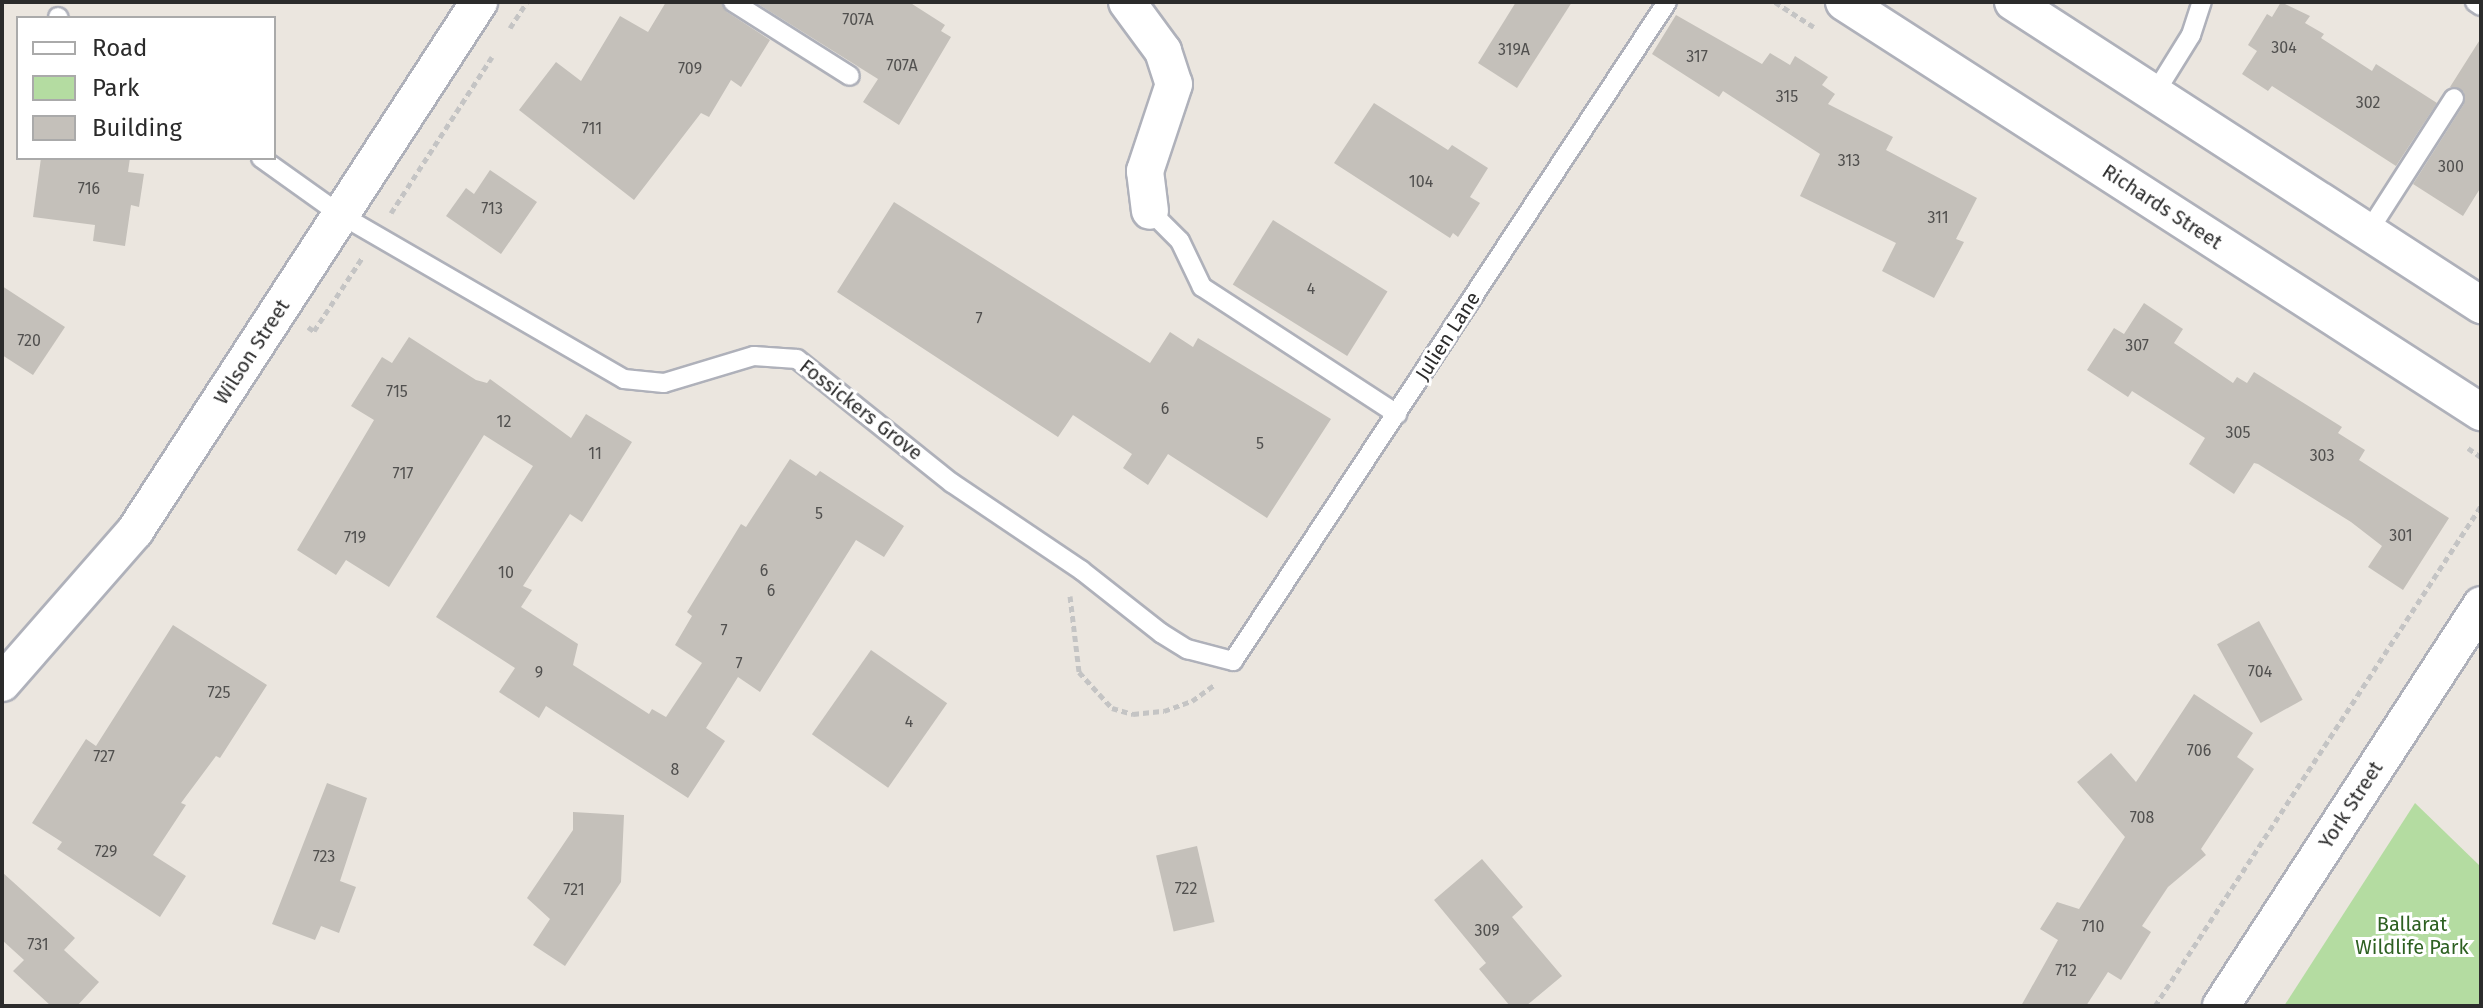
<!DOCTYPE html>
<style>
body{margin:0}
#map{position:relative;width:2483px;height:1008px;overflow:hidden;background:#ebe6df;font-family:"Fira Sans",sans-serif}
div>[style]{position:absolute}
.green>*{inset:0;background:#b4dca1}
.building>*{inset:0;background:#c4c0ba;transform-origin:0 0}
.path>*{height:5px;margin-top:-2.5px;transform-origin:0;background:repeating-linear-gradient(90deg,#c4c4c4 0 6px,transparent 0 10px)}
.roads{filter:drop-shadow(2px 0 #afb1ba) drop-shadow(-2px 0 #afb1ba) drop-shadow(0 2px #afb1ba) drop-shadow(0 -2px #afb1ba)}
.lane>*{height:18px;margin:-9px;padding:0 9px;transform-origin:9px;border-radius:9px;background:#fff}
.street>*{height:36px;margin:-18px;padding:0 18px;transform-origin:18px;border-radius:18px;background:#fff}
span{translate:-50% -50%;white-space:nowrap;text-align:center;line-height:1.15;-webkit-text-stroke:6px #fff;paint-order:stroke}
.number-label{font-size:16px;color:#51504f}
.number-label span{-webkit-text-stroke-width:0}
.street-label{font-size:20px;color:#2b2b2b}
.park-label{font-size:20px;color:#2e6122}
.frame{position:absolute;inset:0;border:4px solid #2b2b2b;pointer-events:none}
.legend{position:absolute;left:16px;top:16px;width:260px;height:144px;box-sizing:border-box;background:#fff;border:2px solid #aaa;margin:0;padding:10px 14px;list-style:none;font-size:24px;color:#2b2b2b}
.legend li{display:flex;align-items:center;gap:16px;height:40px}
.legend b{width:40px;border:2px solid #aaa}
</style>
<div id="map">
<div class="green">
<div style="clip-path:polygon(2415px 803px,2481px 867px,2481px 1006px,2284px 1006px)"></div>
</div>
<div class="building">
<div style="clip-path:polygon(666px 2px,721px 2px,727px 12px,770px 40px,741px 87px,731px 80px,709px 117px,701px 113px,634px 200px,519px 110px,556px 62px,581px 81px,620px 16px,648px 32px)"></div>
<div style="clip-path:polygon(755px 2px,909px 2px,945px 25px,941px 31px,951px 37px,899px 125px,863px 102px,878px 79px)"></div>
<div style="clip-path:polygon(1516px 2px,1572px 2px,1517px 88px,1478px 63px)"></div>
<div style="clip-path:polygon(2281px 2px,2310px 16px,2305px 23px,2324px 34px,2321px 38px,2372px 71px,2376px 64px,2437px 103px,2396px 166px,2272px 86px,2268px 91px,2242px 74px,2257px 51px,2248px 45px,2267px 14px,2272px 17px)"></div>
<div style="clip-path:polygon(1676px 15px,1762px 64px,1770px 53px,1790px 65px,1795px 56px,1828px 77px,1822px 85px,1835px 94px,1828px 104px,1893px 137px,1886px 150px,1977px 198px,1956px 239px,1964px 242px,1934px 298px,1882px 271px,1896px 243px,1800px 196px,1820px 154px,1723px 91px,1719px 97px,1652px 54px)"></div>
<div style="clip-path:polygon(2481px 38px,2481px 187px,2463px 216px,2413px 184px,2464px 104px,2464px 92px,2450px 87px)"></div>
<div style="clip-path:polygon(1374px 103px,1448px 150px,1452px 145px,1488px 168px,1470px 197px,1480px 203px,1458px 237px,1453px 233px,1450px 238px,1334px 163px)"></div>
<div style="clip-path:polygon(41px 158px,130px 158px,128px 172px,144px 174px,139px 207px,131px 205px,125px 246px,93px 241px,95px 225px,33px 217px)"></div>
<div style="clip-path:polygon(490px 170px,537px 202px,501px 254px,446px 216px,466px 188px,474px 194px)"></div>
<div style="clip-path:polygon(894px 202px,1150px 363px,1170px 332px,1193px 347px,1198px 338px,1331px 419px,1267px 518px,1168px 454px,1148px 485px,1123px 468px,1132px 454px,1073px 415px,1058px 437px,837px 292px)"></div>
<div style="left:1273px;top:220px;width:135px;height:76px;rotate:32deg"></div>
<div style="clip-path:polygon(2px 286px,65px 327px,33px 375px,2px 355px)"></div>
<div style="clip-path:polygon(2144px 303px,2183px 329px,2174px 343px,2233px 383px,2237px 377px,2247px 383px,2254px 372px,2342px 427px,2338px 433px,2365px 450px,2359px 460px,2449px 518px,2403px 590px,2368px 567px,2382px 546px,2351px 522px,2258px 464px,2254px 463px,2234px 494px,2189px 464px,2205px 438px,2132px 391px,2128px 397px,2087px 370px,2114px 328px,2124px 334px)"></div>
<div style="clip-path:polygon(409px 337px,476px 380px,487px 383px,490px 379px,571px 438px,586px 414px,632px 442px,582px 522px,570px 514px,523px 586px,532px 590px,521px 607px,578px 644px,573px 665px,649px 714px,652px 709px,666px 717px,702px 663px,675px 645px,692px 616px,687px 612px,741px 524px,746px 527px,790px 459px,816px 476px,820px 471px,904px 526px,884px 557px,856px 540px,760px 692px,738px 677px,706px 728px,725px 741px,688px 798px,546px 706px,539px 718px,499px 692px,515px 668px,436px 617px,533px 466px,484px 435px,389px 587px,346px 560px,336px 575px,297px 550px,374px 420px,351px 406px,382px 357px,392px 363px)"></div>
<div style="left:2259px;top:621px;width:90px;height:48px;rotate:61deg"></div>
<div style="clip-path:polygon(173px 625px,267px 685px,220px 758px,216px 756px,181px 803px,186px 805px,153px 855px,186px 876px,160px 917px,57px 849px,62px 842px,32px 823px,86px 739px,96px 746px)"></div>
<div style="left:871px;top:650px;width:93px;height:103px;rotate:35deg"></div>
<div style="clip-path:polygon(2194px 694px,2253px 733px,2237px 757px,2254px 769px,2201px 849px,2206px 855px,2168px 887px,2142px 926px,2151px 932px,2121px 980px,2108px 972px,2086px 1006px,2021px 1006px,2058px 940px,2040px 929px,2057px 902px,2079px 909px,2125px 837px,2077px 782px,2111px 753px,2136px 782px)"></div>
<div style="clip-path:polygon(327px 783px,367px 798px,340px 881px,356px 887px,339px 933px,321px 926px,315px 940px,272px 924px)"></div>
<div style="clip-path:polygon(573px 812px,624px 815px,621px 882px,565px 966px,533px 945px,550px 919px,527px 898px,573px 830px)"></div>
<div style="left:1197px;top:846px;width:78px;height:42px;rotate:77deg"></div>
<div style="clip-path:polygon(1482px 859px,1523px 907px,1512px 917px,1562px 976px,1526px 1006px,1510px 1006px,1479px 969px,1486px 963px,1434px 900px)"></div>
<div style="clip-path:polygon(2px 872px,75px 938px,64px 950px,99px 982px,77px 1006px,51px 1006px,13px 971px,24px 960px,2px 940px)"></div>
</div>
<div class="path">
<div style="left:1775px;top:2px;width:46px;rotate:32.7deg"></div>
<div style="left:510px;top:28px;width:31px;rotate:-57deg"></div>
<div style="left:391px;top:213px;width:186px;rotate:-57.1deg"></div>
<div style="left:308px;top:327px;width:7px;rotate:34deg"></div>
<div style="left:314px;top:331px;width:87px;rotate:-56.7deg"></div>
<div style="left:2468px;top:448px;width:16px;rotate:35deg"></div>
<div style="left:1070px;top:596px;width:77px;rotate:83.2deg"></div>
<div style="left:1079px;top:672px;width:49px;rotate:47.5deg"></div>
<div style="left:1112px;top:708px;width:22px;rotate:16deg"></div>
<div style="left:1133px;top:714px;width:31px;rotate:-6deg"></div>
<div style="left:1164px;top:711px;width:30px;rotate:-20deg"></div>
<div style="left:1192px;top:701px;width:29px;rotate:-36deg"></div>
<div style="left:2155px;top:1006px;width:597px;rotate:-56.9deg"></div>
</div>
<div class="roads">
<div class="lane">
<div style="left:733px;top:2px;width:138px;rotate:32.3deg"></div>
<div style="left:2475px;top:2px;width:7px;rotate:34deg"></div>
<div style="left:58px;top:17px;width:1px;rotate:45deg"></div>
<div style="left:2155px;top:93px;width:68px;rotate:-58.2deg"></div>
<div style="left:2191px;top:35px;width:35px;rotate:-72deg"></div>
<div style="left:261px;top:158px;width:98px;rotate:35.5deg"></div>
<div style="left:341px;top:215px;width:327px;rotate:30.1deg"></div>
<div style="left:624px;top:379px;width:40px;rotate:5.7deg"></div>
<div style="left:664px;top:383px;width:94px;rotate:-16.7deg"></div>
<div style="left:754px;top:356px;width:43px;rotate:4deg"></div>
<div style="left:797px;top:359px;width:198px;rotate:38.7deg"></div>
<div style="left:952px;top:483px;width:156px;rotate:34deg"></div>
<div style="left:1081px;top:570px;width:102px;rotate:38.2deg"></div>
<div style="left:1161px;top:633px;width:31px;rotate:32deg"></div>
<div style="left:1187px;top:649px;width:48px;rotate:14.6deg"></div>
<div style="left:1233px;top:661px;width:789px;rotate:-56.63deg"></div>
<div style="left:1150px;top:211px;width:42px;rotate:45deg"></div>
<div style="left:1180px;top:241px;width:51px;rotate:64.4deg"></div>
<div style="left:1202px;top:287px;width:233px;rotate:33.1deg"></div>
<div style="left:2368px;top:232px;width:159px;rotate:-57.3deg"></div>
</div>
<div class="street">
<div style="left:1127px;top:2px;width:61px;rotate:53.7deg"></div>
<div style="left:1163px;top:51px;width:35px;rotate:72deg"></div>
<div style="left:1174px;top:84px;width:92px;rotate:108.4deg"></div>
<div style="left:1145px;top:171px;width:40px;rotate:82.9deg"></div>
<div style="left:1844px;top:2px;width:758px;rotate:32.77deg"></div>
<div style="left:2013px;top:2px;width:558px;rotate:32.92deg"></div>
<div style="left:2px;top:683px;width:202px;rotate:-48.8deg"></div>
<div style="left:135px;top:531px;width:631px;rotate:-56.96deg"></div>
<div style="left:2221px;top:1006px;width:478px;rotate:-57deg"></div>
</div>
</div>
<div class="number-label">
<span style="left:858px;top:20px">707A</span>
<span style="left:2284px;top:48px">304</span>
<span style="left:1514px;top:50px">319A</span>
<span style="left:1697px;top:57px">317</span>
<span style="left:902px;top:66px">707A</span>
<span style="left:690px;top:69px">709</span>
<span style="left:1787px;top:97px">315</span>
<span style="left:2368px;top:103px">302</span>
<span style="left:592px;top:129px">711</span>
<span style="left:1849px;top:161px">313</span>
<span style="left:2451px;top:167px">300</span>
<span style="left:1421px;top:182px">104</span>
<span style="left:89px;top:189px">716</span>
<span style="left:492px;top:209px">713</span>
<span style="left:1938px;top:218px">311</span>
<span style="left:1311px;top:289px">4</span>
<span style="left:979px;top:319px">7</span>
<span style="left:29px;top:341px">720</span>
<span style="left:2137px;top:346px">307</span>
<span style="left:397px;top:392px">715</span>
<span style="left:1165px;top:409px">6</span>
<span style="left:504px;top:422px">12</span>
<span style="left:2238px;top:433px">305</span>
<span style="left:1260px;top:444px">5</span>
<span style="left:595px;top:454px">11</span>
<span style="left:2322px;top:456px">303</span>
<span style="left:403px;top:474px">717</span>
<span style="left:819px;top:514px">5</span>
<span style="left:2401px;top:536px">301</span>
<span style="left:355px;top:538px">719</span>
<span style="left:764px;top:571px">6</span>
<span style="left:506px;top:573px">10</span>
<span style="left:771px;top:591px">6</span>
<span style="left:724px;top:631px">7</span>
<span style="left:739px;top:664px">7</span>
<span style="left:2260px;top:672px">704</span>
<span style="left:539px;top:673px">9</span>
<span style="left:219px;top:693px">725</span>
<span style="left:909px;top:722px">4</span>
<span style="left:2199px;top:751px">706</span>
<span style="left:104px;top:757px">727</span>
<span style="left:675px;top:770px">8</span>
<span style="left:2142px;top:818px">708</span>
<span style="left:106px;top:852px">729</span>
<span style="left:324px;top:857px">723</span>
<span style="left:1186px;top:889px">722</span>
<span style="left:574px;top:890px">721</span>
<span style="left:2093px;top:927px">710</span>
<span style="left:1487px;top:931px">309</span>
<span style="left:38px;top:945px">731</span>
<span style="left:2066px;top:971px">712</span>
</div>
<div class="street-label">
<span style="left:2162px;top:207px;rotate:33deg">Richards Street</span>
<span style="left:1448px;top:336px;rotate:-57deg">Julien Lane</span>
<span style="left:252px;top:352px;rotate:-57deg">Wilson Street</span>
<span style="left:861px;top:410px;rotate:38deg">Fossickers Grove</span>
<span style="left:2351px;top:805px;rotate:-57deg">York Street</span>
</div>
<div class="park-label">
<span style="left:2412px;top:936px">Ballarat<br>Wildlife Park</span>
</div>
<div class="frame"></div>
<ul class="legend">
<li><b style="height:10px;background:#fff"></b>Road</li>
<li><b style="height:22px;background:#b4dca1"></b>Park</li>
<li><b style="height:22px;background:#c4c0ba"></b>Building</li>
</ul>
</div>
